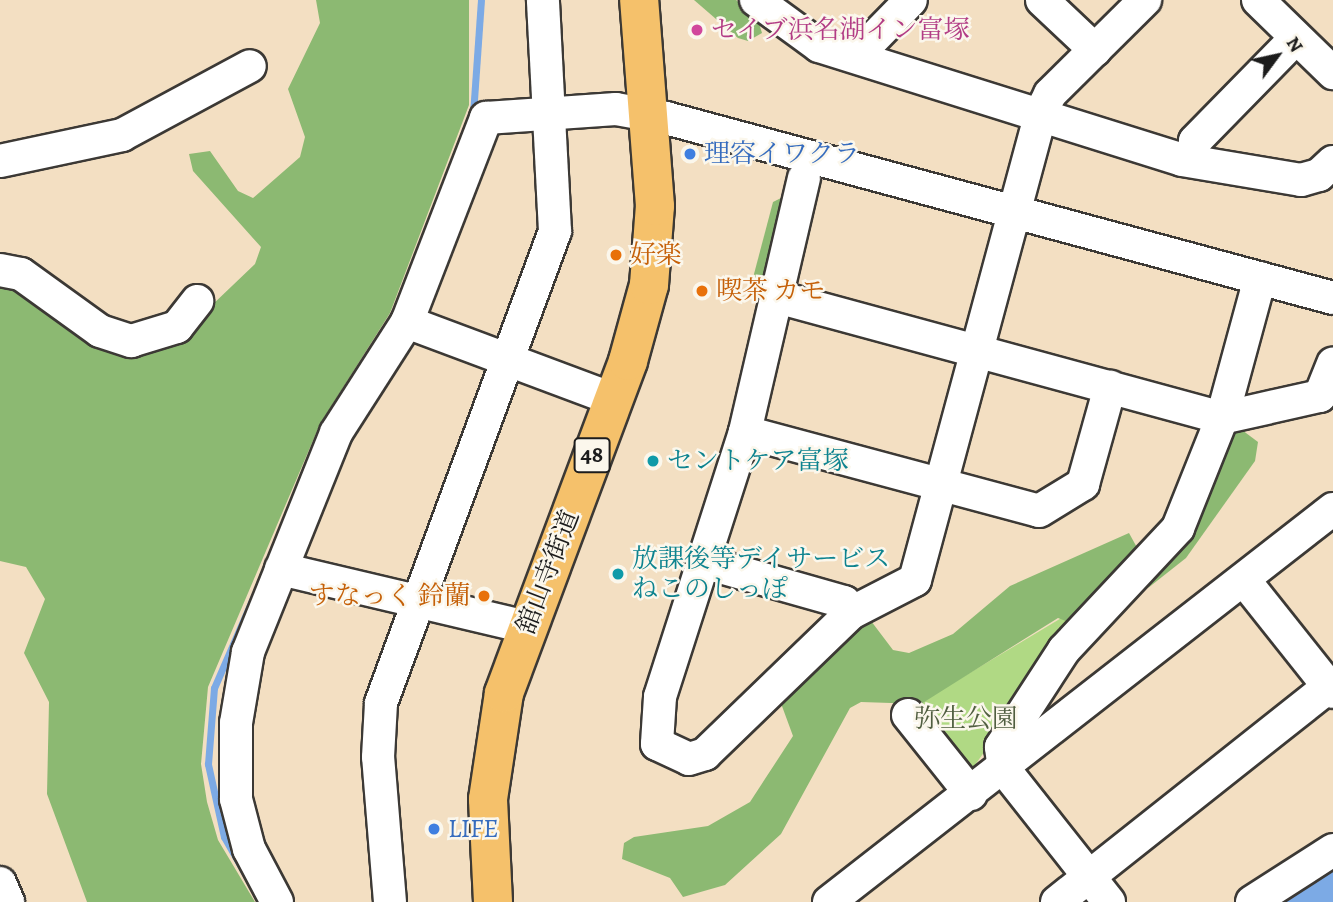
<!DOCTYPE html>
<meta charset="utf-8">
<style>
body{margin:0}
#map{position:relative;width:1333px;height:902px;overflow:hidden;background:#f3dfc2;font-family:Alegreya,"Noto Serif JP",serif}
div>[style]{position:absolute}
.green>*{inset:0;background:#b0d984}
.forest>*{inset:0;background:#8cb972}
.stream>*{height:7px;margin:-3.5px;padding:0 3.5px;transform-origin:3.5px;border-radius:3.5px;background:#7caae5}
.river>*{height:40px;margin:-20px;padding:0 20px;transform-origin:20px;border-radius:20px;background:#7caae5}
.roads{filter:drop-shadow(2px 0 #3c3935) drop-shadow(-2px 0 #3c3935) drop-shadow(0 2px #3c3935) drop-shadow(0 -2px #3c3935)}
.minor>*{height:32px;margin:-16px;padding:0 16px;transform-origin:16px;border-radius:16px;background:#fff}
.major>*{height:38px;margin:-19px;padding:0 19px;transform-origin:19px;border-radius:19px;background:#f5c16b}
.dots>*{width:19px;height:19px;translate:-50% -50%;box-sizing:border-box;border:4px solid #fbf7ec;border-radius:50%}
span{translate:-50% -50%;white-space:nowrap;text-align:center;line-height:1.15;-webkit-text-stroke:5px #fbf7ec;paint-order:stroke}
.shield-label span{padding:2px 5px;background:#fbf7ec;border:2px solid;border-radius:5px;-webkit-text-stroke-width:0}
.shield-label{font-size:24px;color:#1c1c1c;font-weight:700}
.hotel-label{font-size:26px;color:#b23c85}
.left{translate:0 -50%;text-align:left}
.shop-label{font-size:26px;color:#366cbe}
.food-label{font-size:26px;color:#c56008}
.right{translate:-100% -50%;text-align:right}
.culture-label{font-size:26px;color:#0d838f}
.street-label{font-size:26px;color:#1c1c1c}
.park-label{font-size:26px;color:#505e40}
.north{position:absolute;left:1242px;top:21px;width:70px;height:70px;-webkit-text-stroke:5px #fbf7ec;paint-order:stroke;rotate:57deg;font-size:19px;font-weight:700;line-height:28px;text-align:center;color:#1c1c1c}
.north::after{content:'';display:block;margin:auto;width:24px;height:32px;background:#1c1c1c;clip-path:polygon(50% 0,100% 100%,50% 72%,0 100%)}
</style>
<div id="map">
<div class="green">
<div style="clip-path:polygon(1063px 617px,1074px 626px,970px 772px,911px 708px)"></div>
</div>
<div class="forest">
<div style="clip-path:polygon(316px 0,469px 0,469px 105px,390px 313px,320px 424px,208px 687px,201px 764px,207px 802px,218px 840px,255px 902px,87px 902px,47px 794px,49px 702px,24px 653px,45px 599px,26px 567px,0 561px,0 280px,95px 340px,210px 307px,255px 264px,261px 247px,193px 171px,189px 154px,210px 151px,238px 191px,253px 198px,300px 157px,305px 137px,288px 89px,320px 23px)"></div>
<div style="clip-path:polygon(694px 0,736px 0,756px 14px,762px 33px,748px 41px,738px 38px)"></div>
<div style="clip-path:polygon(783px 197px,765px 284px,759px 285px,754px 274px,773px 202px)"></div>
<div style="clip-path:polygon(1242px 430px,1258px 442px,1255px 461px,1186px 558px,1148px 588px,1232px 433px)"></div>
<div style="clip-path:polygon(1129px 533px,1140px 553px,1071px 623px,1058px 618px,921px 704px,861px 702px,850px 708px,781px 834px,725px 885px,683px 897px,670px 878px,622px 859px,624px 843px,634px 837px,708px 826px,750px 802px,793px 736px,779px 698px,868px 617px,893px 650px,909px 653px,953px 634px,1010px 586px)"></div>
</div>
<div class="stream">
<div style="left:473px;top:114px;width:114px;rotate:-86deg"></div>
<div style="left:252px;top:886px;width:56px;rotate:-119.7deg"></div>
<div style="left:224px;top:837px;width:75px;rotate:-102.4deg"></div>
<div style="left:208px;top:764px;width:76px;rotate:-85.5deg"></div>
<div style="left:214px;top:688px;width:98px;rotate:-66.6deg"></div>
</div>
<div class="river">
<div style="left:1304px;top:902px;width:32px;rotate:-24deg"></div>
</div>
<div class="roads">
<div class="minor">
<div style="left:756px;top:0;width:78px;rotate:36.1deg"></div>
<div style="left:819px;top:46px;width:380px;rotate:17.4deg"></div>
<div style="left:1182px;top:160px;width:121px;rotate:9.5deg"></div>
<div style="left:1301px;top:180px;width:19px;rotate:-16deg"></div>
<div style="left:1319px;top:175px;width:19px;rotate:-43deg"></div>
<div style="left:1042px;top:0;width:73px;rotate:43.3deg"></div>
<div style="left:1258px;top:0;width:105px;rotate:44.2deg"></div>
<div style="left:862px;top:58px;width:13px;rotate:-72deg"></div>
<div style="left:866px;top:46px;width:64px;rotate:-45.6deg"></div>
<div style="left:0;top:161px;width:125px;rotate:-12deg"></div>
<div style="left:122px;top:135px;width:145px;rotate:-28.3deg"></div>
<div style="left:1192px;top:161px;width:20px;rotate:-81deg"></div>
<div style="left:1195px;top:141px;width:144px;rotate:-45.6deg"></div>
<div style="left:804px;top:178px;width:261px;rotate:103.1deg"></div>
<div style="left:745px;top:432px;width:278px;rotate:107.8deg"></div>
<div style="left:660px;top:697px;width:47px;rotate:93.7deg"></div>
<div style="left:657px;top:744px;width:35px;rotate:25deg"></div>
<div style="left:689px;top:759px;width:17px;rotate:-17deg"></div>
<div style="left:705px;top:754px;width:203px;rotate:-44deg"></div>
<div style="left:851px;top:613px;width:72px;rotate:-27.3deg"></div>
<div style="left:915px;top:580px;width:485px;rotate:-74.9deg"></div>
<div style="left:1041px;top:112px;width:20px;rotate:-63deg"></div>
<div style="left:1050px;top:94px;width:134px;rotate:-44.7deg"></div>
<div style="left:0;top:270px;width:21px;rotate:11deg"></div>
<div style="left:21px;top:274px;width:97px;rotate:35.8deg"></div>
<div style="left:100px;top:331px;width:33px;rotate:18deg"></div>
<div style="left:131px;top:341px;width:48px;rotate:-16.9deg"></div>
<div style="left:177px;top:327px;width:33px;rotate:-52deg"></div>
<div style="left:781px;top:298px;width:457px;rotate:15.2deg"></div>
<div style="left:1222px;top:418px;width:100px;rotate:-12.7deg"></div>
<div style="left:1320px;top:396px;width:35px;rotate:-68deg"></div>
<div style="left:407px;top:322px;width:220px;rotate:20.5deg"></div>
<div style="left:745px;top:432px;width:304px;rotate:15deg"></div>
<div style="left:1039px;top:511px;width:52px;rotate:-31.5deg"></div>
<div style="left:1083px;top:484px;width:101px;rotate:-74.4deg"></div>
<div style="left:703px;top:562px;width:147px;rotate:15.8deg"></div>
<div style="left:844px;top:602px;width:13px;rotate:58deg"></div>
<div style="left:281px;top:569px;width:253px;rotate:13.3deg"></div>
<div style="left:1244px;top:580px;width:143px;rotate:51.5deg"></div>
<div style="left:908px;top:715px;width:101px;rotate:51.4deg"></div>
<div style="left:0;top:883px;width:21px;rotate:67deg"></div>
<div style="left:277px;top:902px;width:60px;rotate:-117.8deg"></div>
<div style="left:249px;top:849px;width:52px;rotate:-104.6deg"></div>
<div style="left:236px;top:799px;width:76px;rotate:-90deg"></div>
<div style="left:236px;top:723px;width:72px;rotate:-80.4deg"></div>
<div style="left:248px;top:652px;width:236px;rotate:-68.1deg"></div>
<div style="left:336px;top:433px;width:132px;rotate:-57.4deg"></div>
<div style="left:407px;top:322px;width:219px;rotate:-68.8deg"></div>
<div style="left:486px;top:118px;width:130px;rotate:-4deg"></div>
<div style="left:616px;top:109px;width:51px;rotate:10.2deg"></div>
<div style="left:666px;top:118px;width:691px;rotate:15.1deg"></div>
<div style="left:390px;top:902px;width:145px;rotate:-94.7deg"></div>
<div style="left:378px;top:757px;width:54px;rotate:-86.8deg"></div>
<div style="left:381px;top:703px;width:503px;rotate:-69.76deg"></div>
<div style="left:555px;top:231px;width:231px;rotate:-93deg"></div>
<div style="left:829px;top:902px;width:639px;rotate:-37.95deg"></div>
<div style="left:1057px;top:902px;width:352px;rotate:-38.4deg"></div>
<div style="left:1109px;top:902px;width:169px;rotate:-128.3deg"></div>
<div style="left:1004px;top:769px;width:22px;rotate:-98deg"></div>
<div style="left:1001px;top:747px;width:116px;rotate:-57deg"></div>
<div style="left:1064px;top:650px;width:167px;rotate:-46.9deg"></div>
<div style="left:1178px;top:528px;width:118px;rotate:-68.2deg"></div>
<div style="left:1222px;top:418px;width:145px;rotate:-74.8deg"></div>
<div style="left:1252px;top:902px;width:96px;rotate:-32.7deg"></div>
</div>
<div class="major">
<div style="left:493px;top:902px;width:103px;rotate:-92.8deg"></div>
<div style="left:488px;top:799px;width:107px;rotate:-81.4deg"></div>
<div style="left:504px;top:693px;width:354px;rotate:-69.5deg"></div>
<div style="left:628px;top:361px;width:79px;rotate:-74.6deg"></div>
<div style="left:649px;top:285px;width:79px;rotate:-85.7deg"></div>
<div style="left:655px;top:206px;width:207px;rotate:-94.4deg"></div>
</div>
</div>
<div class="dots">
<div style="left:697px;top:30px;background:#d1479c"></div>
<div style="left:690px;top:154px;background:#3f7fe0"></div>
<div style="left:616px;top:255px;background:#e8710a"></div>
<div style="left:702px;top:291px;background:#e8710a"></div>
<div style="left:653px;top:461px;background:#0f9aa8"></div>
<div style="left:618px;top:574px;background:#0f9aa8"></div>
<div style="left:484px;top:596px;background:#e8710a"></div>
<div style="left:434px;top:829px;background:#3f7fe0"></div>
</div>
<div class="shield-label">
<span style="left:592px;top:455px">48</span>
</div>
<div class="hotel-label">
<span class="left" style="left:711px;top:30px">セイブ浜名湖イン富塚</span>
</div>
<div class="shop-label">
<span class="left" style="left:704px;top:154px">理容イワクラ</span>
<span class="left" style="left:448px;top:829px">LIFE</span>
</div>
<div class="food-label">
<span class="left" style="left:630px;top:255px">好楽</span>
<span class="left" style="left:716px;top:291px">喫茶 カモ</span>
<span class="right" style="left:470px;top:596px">すなっく 鈴蘭</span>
</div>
<div class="culture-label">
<span class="left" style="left:667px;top:461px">セントケア富塚</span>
<span class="left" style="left:632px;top:574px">放課後等デイサービス<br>ねこのしっぽ</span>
</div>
<div class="street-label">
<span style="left:548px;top:572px;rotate:-69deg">舘山寺街道</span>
</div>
<div class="park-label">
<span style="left:966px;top:719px">弥生公園</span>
</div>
<div class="north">N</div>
</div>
